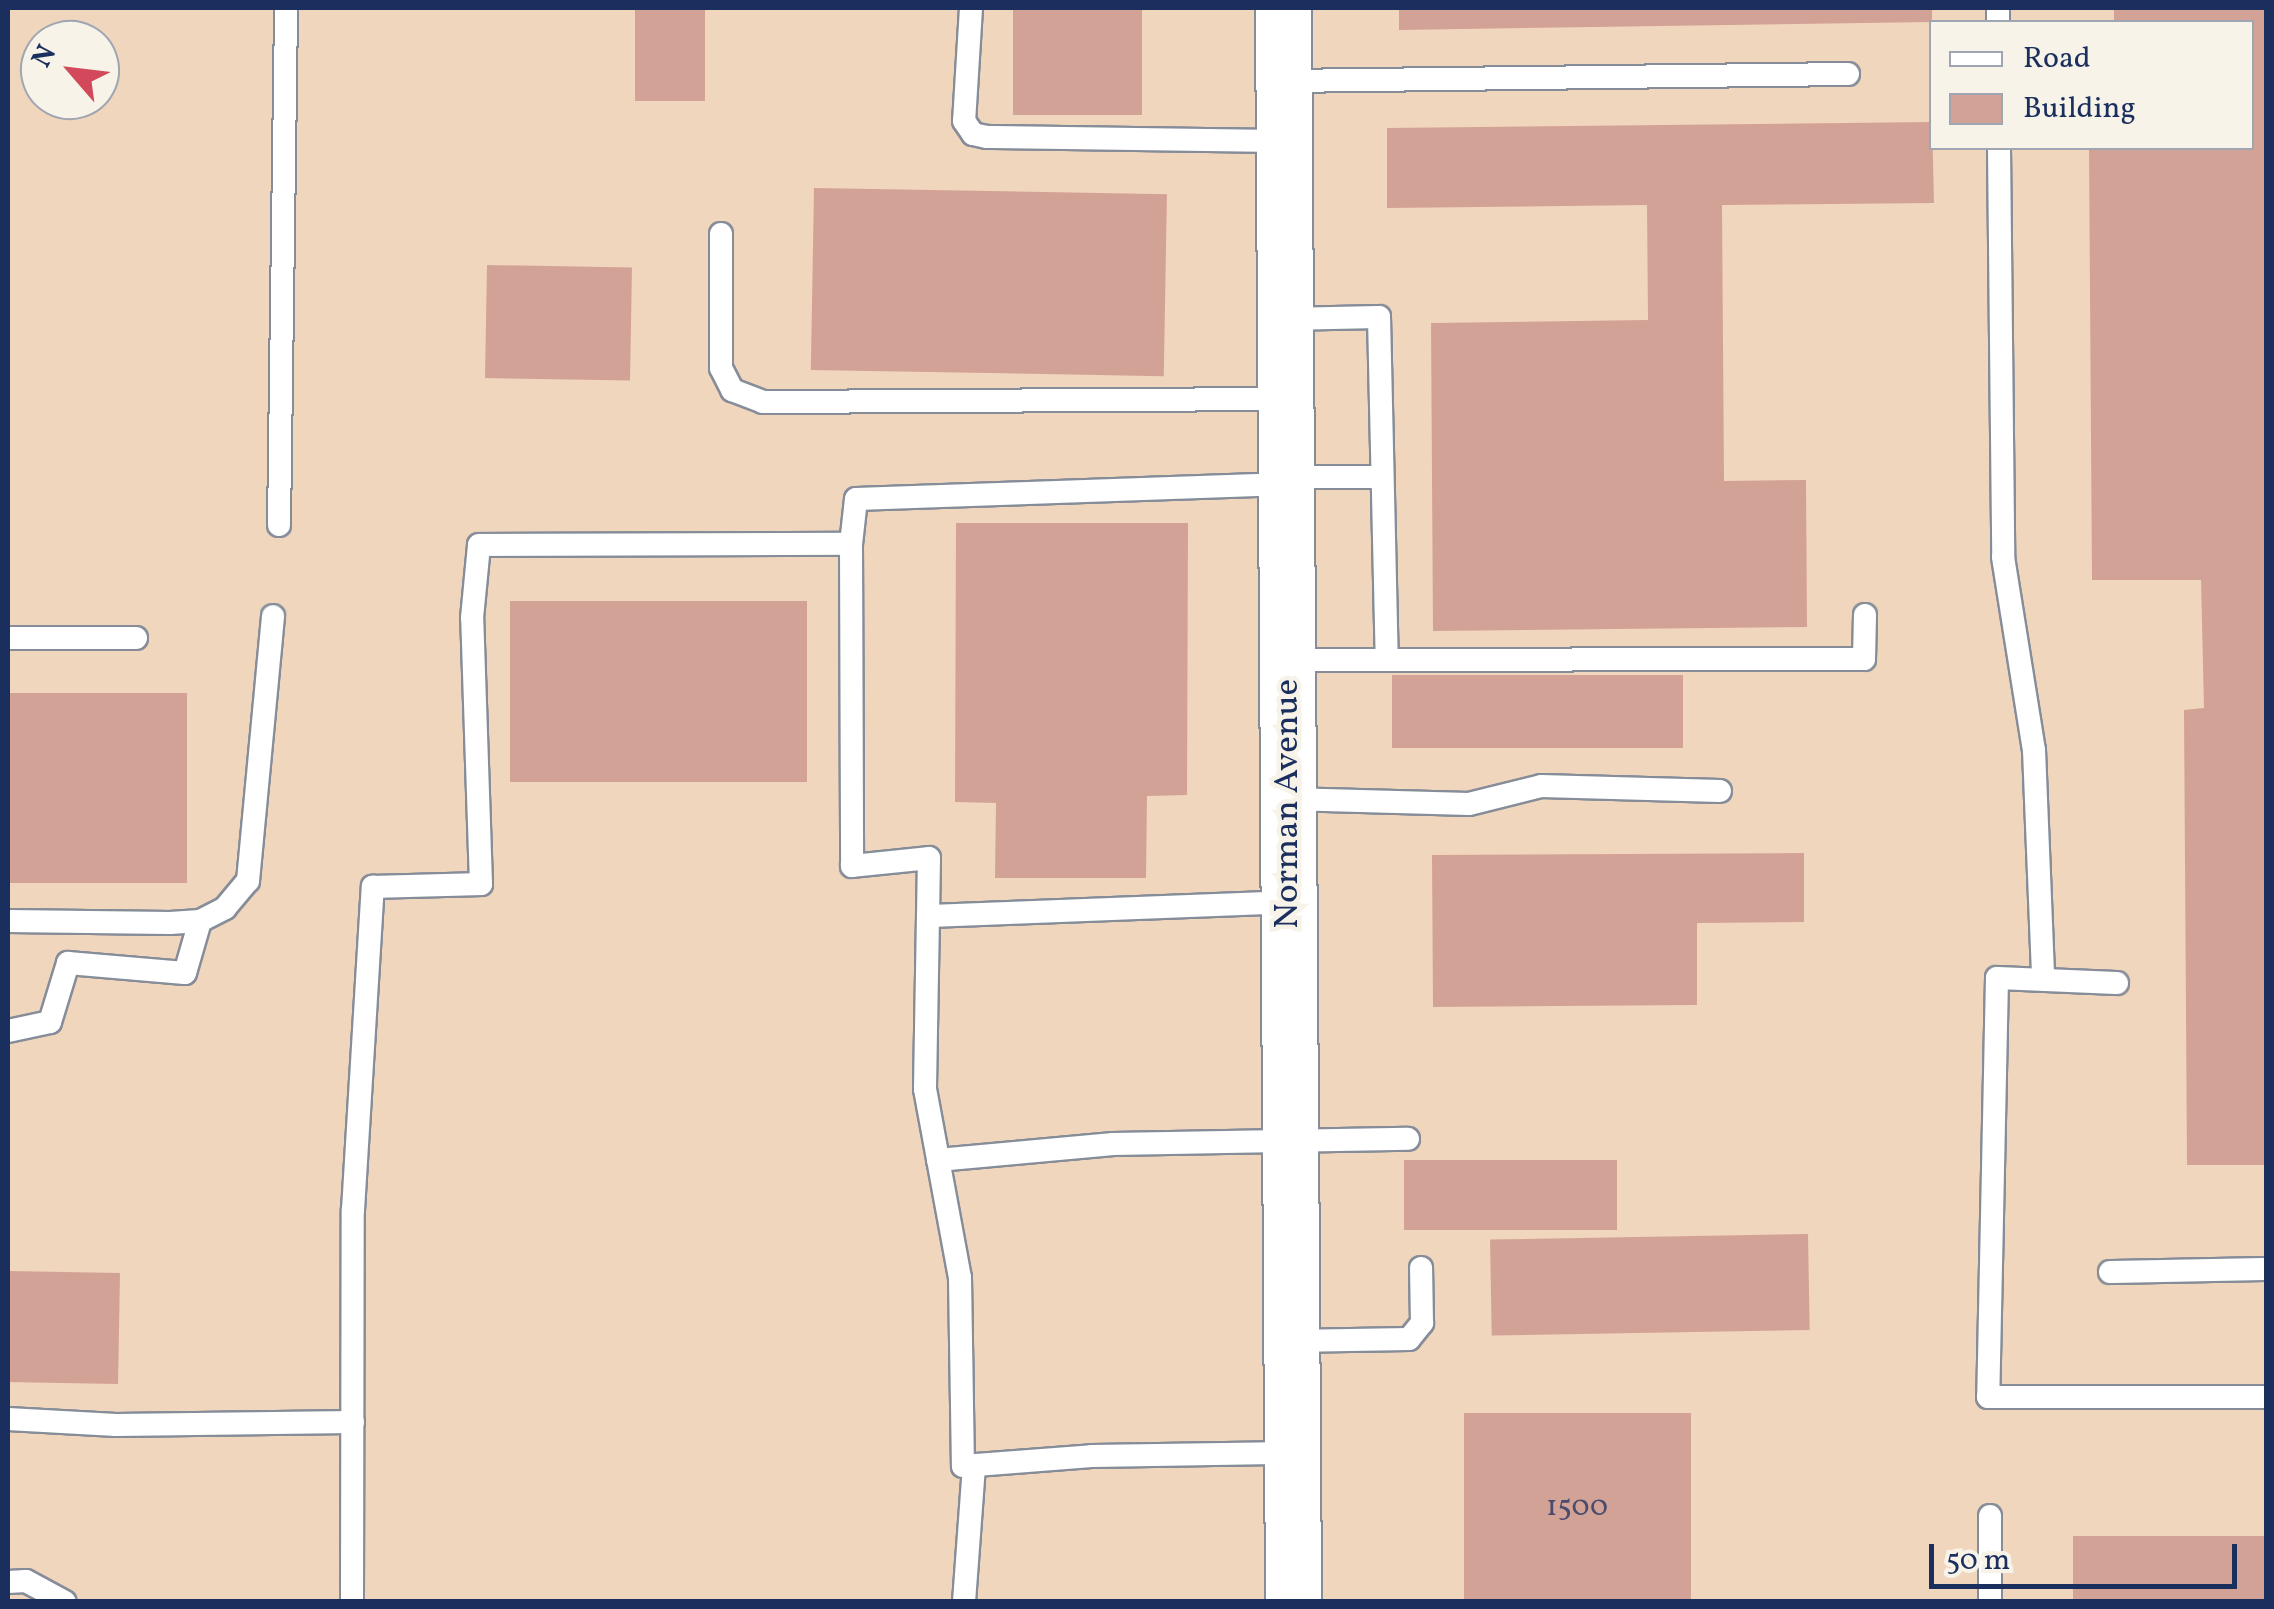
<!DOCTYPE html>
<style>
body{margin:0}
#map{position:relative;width:2274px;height:1609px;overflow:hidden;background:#f0ebd4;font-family:Vollkorn,serif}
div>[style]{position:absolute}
.built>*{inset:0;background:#f0d6bc}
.building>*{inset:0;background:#d3a296;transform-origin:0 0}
.roads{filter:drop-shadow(2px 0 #868d99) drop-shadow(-2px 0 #868d99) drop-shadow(0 2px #868d99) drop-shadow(0 -2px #868d99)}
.lane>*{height:22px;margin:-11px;padding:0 11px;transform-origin:11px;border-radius:11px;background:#fff}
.secondary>*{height:55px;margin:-27.5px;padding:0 27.5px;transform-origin:27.5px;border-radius:27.5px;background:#fff}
span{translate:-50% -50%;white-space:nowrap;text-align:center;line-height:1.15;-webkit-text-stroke:9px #f7f3e8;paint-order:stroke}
.number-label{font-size:30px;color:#494c6c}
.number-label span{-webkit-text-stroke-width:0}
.street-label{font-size:35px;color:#1b2f5e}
.frame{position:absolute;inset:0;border:10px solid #1b2f5e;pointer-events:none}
.legend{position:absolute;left:1929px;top:20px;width:325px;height:130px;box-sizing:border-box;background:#f7f3e8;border:2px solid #9fa5b1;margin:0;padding:12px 18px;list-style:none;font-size:30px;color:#1b2f5e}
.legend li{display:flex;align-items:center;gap:20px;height:50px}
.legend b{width:50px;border:2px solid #9fa5b1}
.north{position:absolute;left:20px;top:20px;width:100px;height:100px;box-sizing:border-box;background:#f7f3e8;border:2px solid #9fa5b1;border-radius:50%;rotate:298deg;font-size:28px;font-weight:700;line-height:40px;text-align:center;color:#1b2f5e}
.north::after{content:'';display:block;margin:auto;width:35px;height:45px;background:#d1495b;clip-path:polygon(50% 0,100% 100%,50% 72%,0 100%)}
.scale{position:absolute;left:1929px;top:1544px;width:308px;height:45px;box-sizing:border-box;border:5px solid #1b2f5e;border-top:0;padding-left:12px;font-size:30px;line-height:35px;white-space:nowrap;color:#1b2f5e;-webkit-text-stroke:8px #f7f3e8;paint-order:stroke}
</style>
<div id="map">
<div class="built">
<div style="clip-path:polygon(evenodd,8px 8px,2266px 8px,2266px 1601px,8px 1601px,8px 8px,1932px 22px,2252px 22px,2252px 148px,1932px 148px,1932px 22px,8px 8px,40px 40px,100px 40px,100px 100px,40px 100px,40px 40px)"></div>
</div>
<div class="building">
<div style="left:635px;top:8px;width:70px;height:93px"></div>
<div style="left:1013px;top:8px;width:129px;height:107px"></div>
<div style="clip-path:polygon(1399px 8px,1932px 8px,1932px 22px,1399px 30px)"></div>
<div style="clip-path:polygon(2114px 8px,2266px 8px,2266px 1165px,2187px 1165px,2184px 710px,2204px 708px,2201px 580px,2092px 580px,2089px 148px,2252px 148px,2252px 22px,2114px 22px)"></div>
<div style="clip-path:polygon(1932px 122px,1934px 203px,1722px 205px,1724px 481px,1806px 480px,1807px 627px,1433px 631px,1431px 323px,1648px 320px,1647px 205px,1387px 208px,1387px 128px)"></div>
<div style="left:814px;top:188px;width:353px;height:182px;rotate:1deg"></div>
<div style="left:487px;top:265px;width:145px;height:113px;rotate:1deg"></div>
<div style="clip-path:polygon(956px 523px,1188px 523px,1187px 795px,1147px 796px,1146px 878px,995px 878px,996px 803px,955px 802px)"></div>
<div style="left:510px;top:601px;width:297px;height:181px"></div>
<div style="left:1392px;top:675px;width:291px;height:73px"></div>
<div style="left:8px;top:693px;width:179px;height:190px"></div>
<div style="clip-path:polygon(1804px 853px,1804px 922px,1697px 923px,1697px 1005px,1433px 1007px,1432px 855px)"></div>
<div style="left:1404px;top:1160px;width:213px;height:70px"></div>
<div style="left:1808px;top:1234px;width:96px;height:318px;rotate:89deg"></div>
<div style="left:8px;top:1271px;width:112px;height:111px;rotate:1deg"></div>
<div style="left:1464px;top:1413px;width:227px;height:189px"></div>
<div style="left:2073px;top:1536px;width:193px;height:66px"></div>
</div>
<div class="roads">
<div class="lane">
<div style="left:971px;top:8px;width:113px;rotate:93.5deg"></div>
<div style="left:964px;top:121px;width:16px;rotate:55deg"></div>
<div style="left:973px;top:134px;width:14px;rotate:12deg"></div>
<div style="left:987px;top:137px;width:297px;rotate:0.8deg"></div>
<div style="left:1998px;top:8px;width:14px;rotate:90deg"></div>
<div style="left:1284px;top:81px;width:564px;rotate:-0.71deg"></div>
<div style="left:1999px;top:148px;width:409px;rotate:89.4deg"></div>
<div style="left:2003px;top:557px;width:195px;rotate:80.9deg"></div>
<div style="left:2034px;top:750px;width:229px;rotate:87.7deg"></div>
<div style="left:721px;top:234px;width:134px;rotate:90deg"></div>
<div style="left:721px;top:368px;width:25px;rotate:63deg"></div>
<div style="left:732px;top:390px;width:33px;rotate:21deg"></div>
<div style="left:763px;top:402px;width:522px;rotate:-0.33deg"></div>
<div style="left:1285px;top:319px;width:94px;rotate:-1.2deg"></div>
<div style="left:1379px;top:317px;width:342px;rotate:88.7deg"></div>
<div style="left:1287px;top:477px;width:94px"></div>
<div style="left:1286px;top:484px;width:430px;rotate:178deg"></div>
<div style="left:856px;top:499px;width:45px;rotate:96.3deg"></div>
<div style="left:851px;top:544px;width:322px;rotate:89.8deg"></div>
<div style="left:852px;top:866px;width:77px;rotate:-5.9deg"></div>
<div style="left:929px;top:858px;width:231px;rotate:91deg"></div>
<div style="left:925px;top:1089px;width:192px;rotate:79.5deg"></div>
<div style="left:960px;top:1278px;width:188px;rotate:89.1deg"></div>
<div style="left:963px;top:1466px;width:129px;rotate:-4.4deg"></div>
<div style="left:1092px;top:1456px;width:199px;rotate:-0.9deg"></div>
<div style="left:279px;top:525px;width:517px;rotate:-89.22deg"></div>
<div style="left:8px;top:638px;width:128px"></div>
<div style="left:1287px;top:660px;width:577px;rotate:-0.1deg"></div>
<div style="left:1864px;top:659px;width:44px;rotate:-88.7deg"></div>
<div style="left:1288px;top:799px;width:181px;rotate:1.6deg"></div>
<div style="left:1469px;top:804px;width:74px;rotate:-14deg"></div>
<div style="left:1541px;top:786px;width:179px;rotate:1.6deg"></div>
<div style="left:928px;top:916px;width:361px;rotate:-2.2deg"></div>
<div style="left:8px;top:921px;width:162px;rotate:0.7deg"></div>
<div style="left:170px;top:923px;width:30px;rotate:-4deg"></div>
<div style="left:200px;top:921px;width:28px;rotate:-27deg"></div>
<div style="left:225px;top:908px;width:35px;rotate:-50deg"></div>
<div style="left:248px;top:881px;width:266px;rotate:-84.6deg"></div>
<div style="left:2117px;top:983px;width:120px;rotate:-177.6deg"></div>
<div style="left:1997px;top:978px;width:419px;rotate:91.2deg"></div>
<div style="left:1988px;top:1397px;width:278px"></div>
<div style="left:8px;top:1031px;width:43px;rotate:-12.1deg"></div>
<div style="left:50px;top:1022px;width:62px;rotate:-73deg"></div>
<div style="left:68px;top:963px;width:117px;rotate:4.9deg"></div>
<div style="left:185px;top:973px;width:54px;rotate:-73.9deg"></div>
<div style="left:938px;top:1160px;width:176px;rotate:-5.2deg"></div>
<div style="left:1113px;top:1144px;width:295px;rotate:-1deg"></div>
<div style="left:2110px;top:1272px;width:156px;rotate:-1.1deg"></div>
<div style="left:1291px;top:1341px;width:118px;rotate:-1deg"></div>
<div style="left:1409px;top:1339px;width:21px;rotate:-51deg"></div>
<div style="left:1422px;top:1323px;width:55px;rotate:-91deg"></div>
<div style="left:8px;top:1419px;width:108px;rotate:3.2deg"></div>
<div style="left:116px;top:1425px;width:237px;rotate:-0.7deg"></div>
<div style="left:1990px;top:1516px;width:86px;rotate:90deg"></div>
<div style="left:8px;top:1582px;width:18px;rotate:-3deg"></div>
<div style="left:26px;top:1581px;width:44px;rotate:28.3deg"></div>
<div style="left:352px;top:1602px;width:392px;rotate:-89.9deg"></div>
<div style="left:353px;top:1210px;width:324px;rotate:-86.5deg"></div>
<div style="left:373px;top:887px;width:108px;rotate:-1.6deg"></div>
<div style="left:481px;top:884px;width:266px;rotate:-91.9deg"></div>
<div style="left:472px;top:618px;width:73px;rotate:-84.5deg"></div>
<div style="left:479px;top:545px;width:372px;rotate:-0.2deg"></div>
<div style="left:964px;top:1602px;width:136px;rotate:-85.8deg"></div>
</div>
<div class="secondary">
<div style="left:1283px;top:8px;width:1594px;rotate:89.64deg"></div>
</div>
</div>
<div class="number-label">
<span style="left:1577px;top:1507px">1500</span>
</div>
<div class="street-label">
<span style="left:1288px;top:804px;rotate:-90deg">Norman Avenue</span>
</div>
<div class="frame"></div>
<ul class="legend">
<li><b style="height:12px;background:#fff"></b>Road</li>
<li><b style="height:28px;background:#d3a296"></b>Building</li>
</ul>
<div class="north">N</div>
<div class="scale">50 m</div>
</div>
